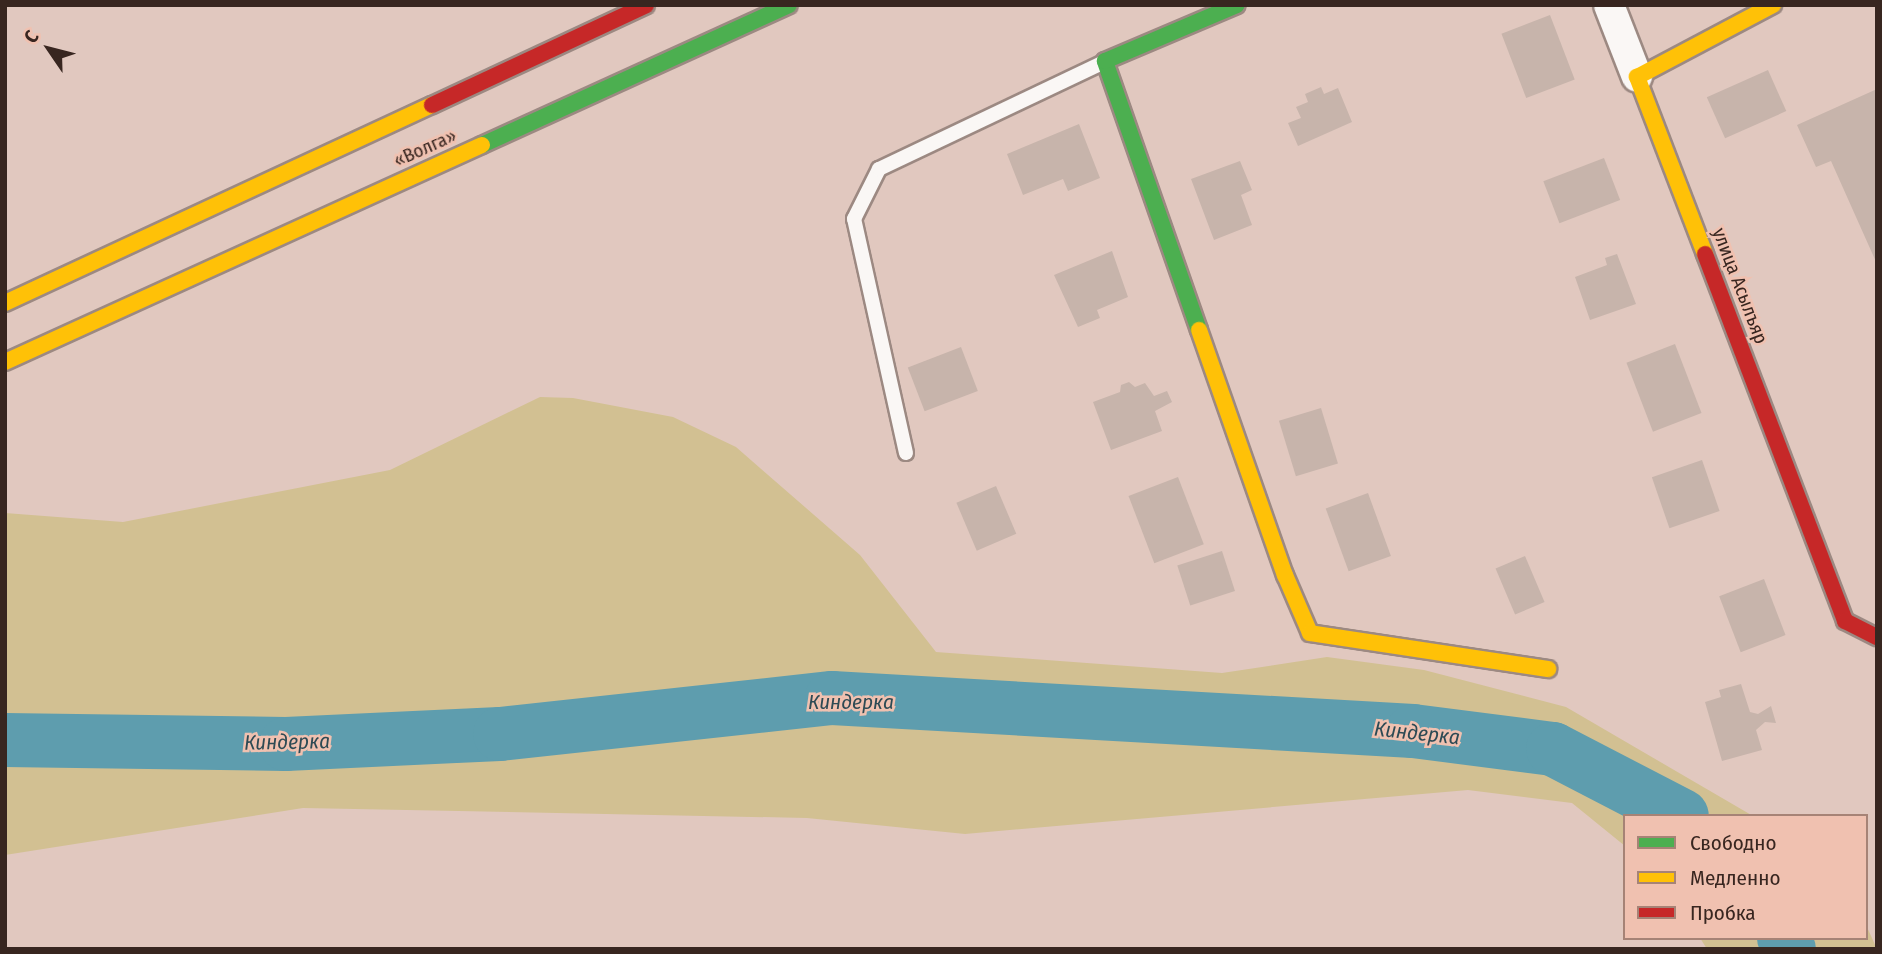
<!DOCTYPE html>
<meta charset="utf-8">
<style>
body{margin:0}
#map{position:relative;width:1882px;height:954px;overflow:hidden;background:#e1c8bf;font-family:"Fira Sans Condensed",sans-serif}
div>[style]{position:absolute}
.green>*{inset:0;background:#d2c092}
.river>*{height:54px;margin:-27px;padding:0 27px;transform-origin:27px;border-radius:27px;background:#5e9dae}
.building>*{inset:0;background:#c7b4ab;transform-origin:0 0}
.roads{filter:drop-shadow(2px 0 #9c8982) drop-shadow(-2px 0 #9c8982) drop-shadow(0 2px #9c8982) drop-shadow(0 -2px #9c8982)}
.lane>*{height:14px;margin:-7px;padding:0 7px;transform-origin:7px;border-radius:7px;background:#faf7f5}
.street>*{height:30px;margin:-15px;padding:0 15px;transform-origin:15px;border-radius:15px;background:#faf7f5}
.fast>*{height:16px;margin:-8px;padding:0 8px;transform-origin:8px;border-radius:8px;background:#4caf50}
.slow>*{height:16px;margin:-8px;padding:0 8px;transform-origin:8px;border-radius:8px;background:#ffc107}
.jam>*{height:16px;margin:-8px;padding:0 8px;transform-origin:8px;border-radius:8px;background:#c62828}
span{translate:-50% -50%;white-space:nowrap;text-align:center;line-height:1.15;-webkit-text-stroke:5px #f0c1b0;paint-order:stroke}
.street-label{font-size:19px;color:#382620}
.water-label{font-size:21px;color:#2d4a54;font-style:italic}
.frame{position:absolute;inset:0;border:7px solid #382620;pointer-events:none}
.legend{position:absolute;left:1623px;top:814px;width:245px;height:126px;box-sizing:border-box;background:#f0c1b0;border:2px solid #a68376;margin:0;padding:9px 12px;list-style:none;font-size:21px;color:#382620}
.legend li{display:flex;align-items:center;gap:14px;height:35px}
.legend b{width:35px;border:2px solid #a68376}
.north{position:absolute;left:14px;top:14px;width:70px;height:70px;-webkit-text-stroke:5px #f0c1b0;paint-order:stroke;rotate:305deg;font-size:19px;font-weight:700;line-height:28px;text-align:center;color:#382620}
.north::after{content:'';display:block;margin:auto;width:24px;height:32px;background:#382620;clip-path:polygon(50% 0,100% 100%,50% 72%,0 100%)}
</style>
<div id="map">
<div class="green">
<div style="clip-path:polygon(540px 397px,573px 398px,673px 417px,736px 447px,860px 555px,936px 652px,1222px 673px,1327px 657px,1424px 670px,1566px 707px,1753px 816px,1625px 816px,1625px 846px,1572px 803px,1468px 790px,965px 834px,807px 818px,303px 808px,5px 855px,5px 513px,123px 522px,390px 470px)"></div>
<div style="clip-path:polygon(1866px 925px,1877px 949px,1707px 949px,1700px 938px,1866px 938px)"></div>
</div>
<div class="river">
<div style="left:5px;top:740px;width:281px;rotate:0.8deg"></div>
<div style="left:286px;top:744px;width:214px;rotate:-2.7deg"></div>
<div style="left:500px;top:734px;width:334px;rotate:-6.2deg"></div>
<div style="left:832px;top:698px;width:582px;rotate:3.25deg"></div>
<div style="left:1413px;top:731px;width:141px;rotate:7.3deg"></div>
<div style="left:1553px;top:749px;width:145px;rotate:27.4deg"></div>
<div style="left:1784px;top:938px;width:12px;rotate:66deg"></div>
</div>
<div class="building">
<div style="left:1550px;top:15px;width:69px;height:52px;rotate:69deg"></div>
<div style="left:1768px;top:70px;width:45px;height:67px;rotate:66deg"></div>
<div style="clip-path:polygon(1321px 87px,1324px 94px,1338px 88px,1352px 122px,1298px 146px,1288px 123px,1301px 118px,1296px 107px,1308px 102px,1305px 94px)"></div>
<div style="clip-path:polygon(1877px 89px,1877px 264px,1831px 161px,1816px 167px,1797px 125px)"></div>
<div style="clip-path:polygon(1079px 124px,1100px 178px,1068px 191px,1063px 179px,1023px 195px,1007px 154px)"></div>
<div style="left:1604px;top:158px;width:45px;height:65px;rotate:69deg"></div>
<div style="clip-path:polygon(1240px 161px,1252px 190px,1241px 195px,1252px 225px,1214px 240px,1191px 179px)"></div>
<div style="clip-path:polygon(1112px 251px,1128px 297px,1097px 310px,1100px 318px,1078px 327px,1054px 275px)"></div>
<div style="clip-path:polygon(1617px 254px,1636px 304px,1590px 320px,1575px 277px,1607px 265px,1605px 258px)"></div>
<div style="left:1675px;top:344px;width:74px;height:52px;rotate:69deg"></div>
<div style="left:961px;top:347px;width:47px;height:57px;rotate:69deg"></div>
<div style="clip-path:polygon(1129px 382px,1135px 387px,1145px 383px,1154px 396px,1167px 391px,1172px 402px,1155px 411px,1162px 431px,1111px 450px,1093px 402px,1120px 392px,1121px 385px)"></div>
<div style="left:1321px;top:408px;width:58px;height:44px;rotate:73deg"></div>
<div style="left:1702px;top:460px;width:54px;height:53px;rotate:71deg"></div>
<div style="left:1178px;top:477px;width:72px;height:53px;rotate:69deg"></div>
<div style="left:996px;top:486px;width:52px;height:43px;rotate:67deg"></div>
<div style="left:1368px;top:493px;width:67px;height:45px;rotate:70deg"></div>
<div style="left:1222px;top:551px;width:42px;height:47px;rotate:72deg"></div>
<div style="left:1525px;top:556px;width:50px;height:32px;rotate:67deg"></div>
<div style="left:1764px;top:579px;width:60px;height:48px;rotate:69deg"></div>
<div style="clip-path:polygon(1741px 684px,1750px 712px,1758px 714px,1771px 706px,1776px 723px,1765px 722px,1756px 730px,1762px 750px,1722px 761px,1705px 702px,1721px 697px,1719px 690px)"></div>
</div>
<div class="roads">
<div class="lane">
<div style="left:906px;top:453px;width:240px;rotate:-102.5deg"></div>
<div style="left:854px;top:219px;width:56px;rotate:-63.4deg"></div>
<div style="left:879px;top:169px;width:249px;rotate:-25.4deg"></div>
</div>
<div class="street">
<div style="left:1609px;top:5px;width:77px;rotate:68.7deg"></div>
</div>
<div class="fast">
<div style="left:482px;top:145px;width:337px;rotate:-24.5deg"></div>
<div style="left:1199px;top:330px;width:285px;rotate:-109.3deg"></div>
<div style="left:1105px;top:61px;width:143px;rotate:-23deg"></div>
</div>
<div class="slow">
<div style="left:1705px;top:254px;width:190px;rotate:-111deg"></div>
<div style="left:1637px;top:77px;width:154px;rotate:-27.9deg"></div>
<div style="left:5px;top:303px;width:471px;rotate:-24.9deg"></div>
<div style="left:1199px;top:330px;width:260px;rotate:70.7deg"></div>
<div style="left:1285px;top:575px;width:63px;rotate:66.7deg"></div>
<div style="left:1310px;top:633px;width:241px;rotate:8.6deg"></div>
<div style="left:5px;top:362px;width:524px;rotate:-24.46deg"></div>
</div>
<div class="jam">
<div style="left:432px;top:105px;width:236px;rotate:-25deg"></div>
<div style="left:1705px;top:254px;width:393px;rotate:69.1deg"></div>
<div style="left:1845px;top:621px;width:36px;rotate:27deg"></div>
</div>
</div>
<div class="street-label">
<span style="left:425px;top:148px;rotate:-24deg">«Волга»</span>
<span style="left:1740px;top:286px;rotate:69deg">улица Асылъяр</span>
</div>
<div class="water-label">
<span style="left:851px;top:702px">Киндерка</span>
<span style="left:1417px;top:733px;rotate:6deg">Киндерка</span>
<span style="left:287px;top:742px;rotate:-1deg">Киндерка</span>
</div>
<div class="frame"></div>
<ul class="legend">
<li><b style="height:9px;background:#4caf50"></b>Свободно</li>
<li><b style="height:9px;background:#ffc107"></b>Медленно</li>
<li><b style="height:9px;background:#c62828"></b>Пробка</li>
</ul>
<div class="north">С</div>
</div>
